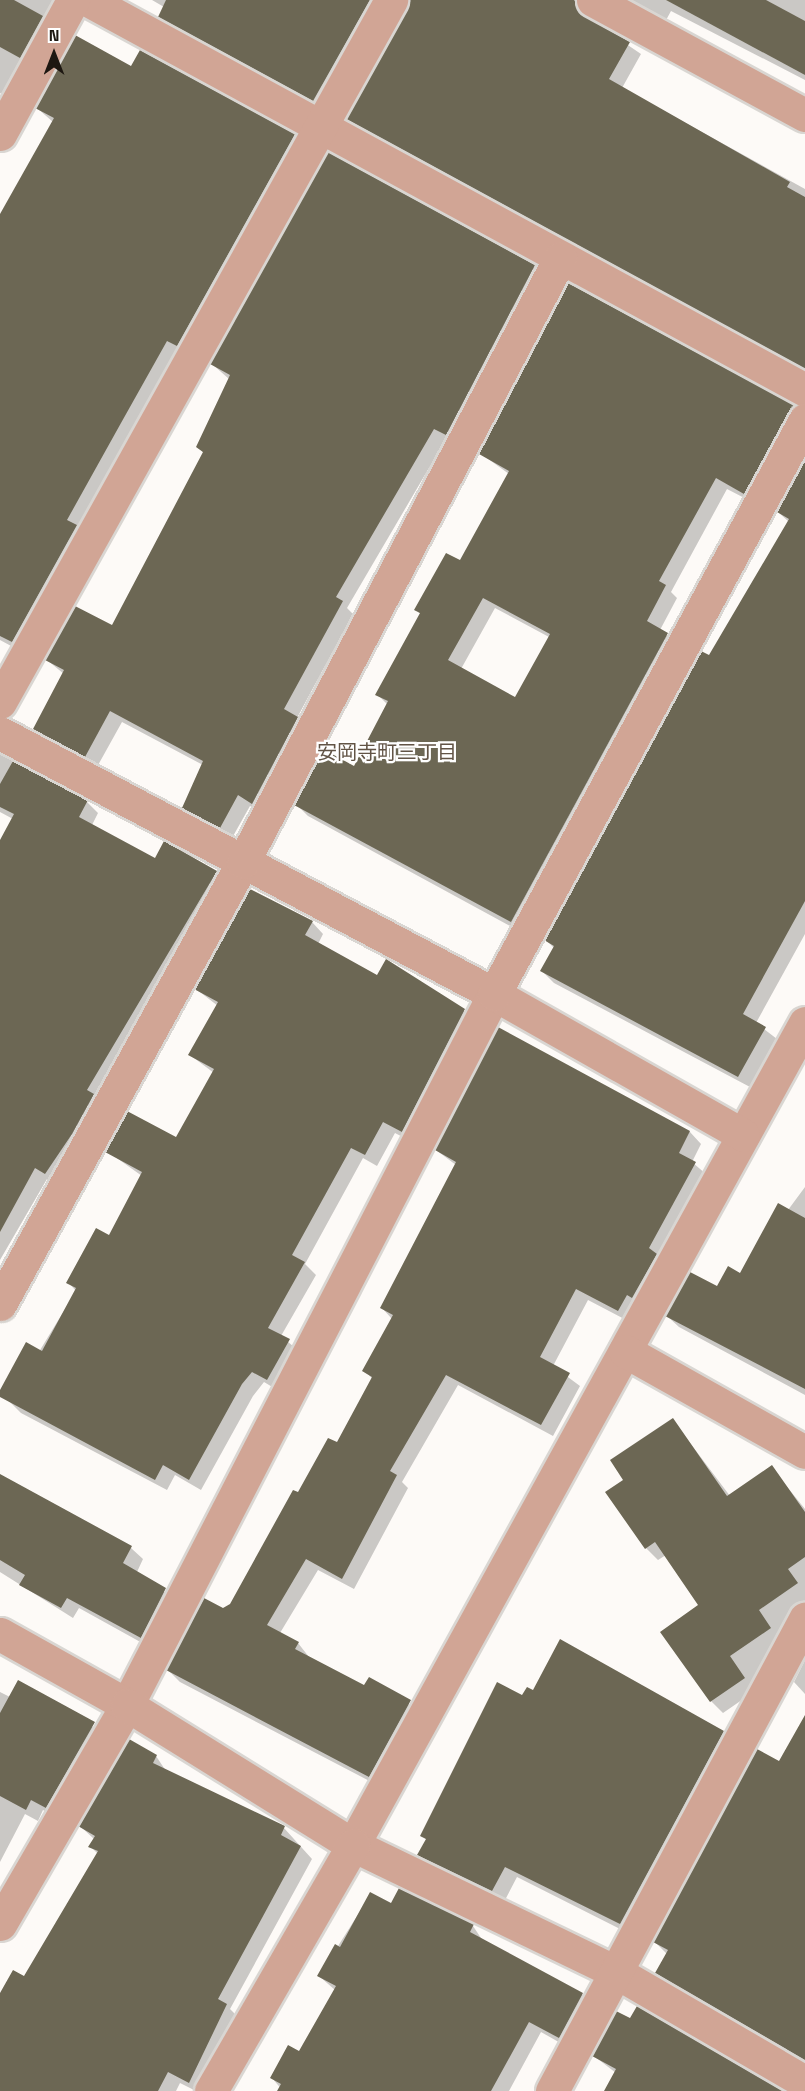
<!DOCTYPE html>
<meta charset="utf-8">
<style>
body{margin:0}
#map{position:relative;width:805px;height:2091px;overflow:hidden;background:#fdfaf7;font-family:"Space Grotesk","Noto Sans JP",sans-serif}
div>[style]{position:absolute}
.shadow>*{inset:0;background:#0003}
.building>*{inset:0;background:#6c6754}
.roads{filter:drop-shadow(2px 0 #d9d6d2) drop-shadow(-2px 0 #d9d6d2) drop-shadow(0 2px #d9d6d2) drop-shadow(0 -2px #d9d6d2)}
.minor>*{height:33px;margin:-16.5px;padding:0 16.5px;transform-origin:16.5px;border-radius:16.5px;background:#d1a595}
span{translate:-50% -50%;white-space:nowrap;text-align:center;line-height:1.15;-webkit-text-stroke:4.5px #fff;paint-order:stroke}
.neighbourhood-label{font-size:20px;color:#625446}
.north{position:absolute;left:24px;top:24px;width:60px;height:60px;-webkit-text-stroke:4px #fff;paint-order:stroke;rotate:0deg;font-size:16px;font-weight:700;line-height:24px;text-align:center;color:#1d1711}
.north::after{content:'';display:block;margin:auto;width:21px;height:27px;background:#1d1711;clip-path:polygon(50% 0,100% 100%,50% 72%,0 100%)}
</style>
<div id="map">
<div class="shadow">
<div style="clip-path:polygon(0 0,63px 0,14px 101px,0 93px)"></div>
<div style="clip-path:polygon(152px 0,389px 0,325px 112px,171px 28px,159px 16px,164px 7px)"></div>
<div style="clip-path:polygon(411px 0,592px 0,588px 18px,641px 54px,622px 88px,805px 189px,805px 376px,360px 130px,348px 119px)"></div>
<div style="clip-path:polygon(625px 0,805px 0,805px 80px,671px 11px,665px 22px)"></div>
<div style="clip-path:polygon(132px 68px,294px 135px,306px 147px,24px 653px,0 640px,0 217px,53px 122px,37px 108px)"></div>
<div style="clip-path:polygon(534px 266px,546px 277px,458px 446px,446px 439px,347px 608px,353px 614px,297px 718px,309px 730px,264px 814px,250px 806px,232px 838px,195px 819px,184px 808px,203px 765px,122px 722px,97px 767px,34px 729px,64px 674px,47px 660px,113px 627px,204px 453px,197px 447px,229px 379px,212px 364px)"></div>
<div style="clip-path:polygon(evenodd,793px 407px,804px 418px,756px 504px,727px 489px,671px 592px,677px 598px,660px 630px,679px 646px,523px 933px,308px 816px,296px 804px,355px 768px,388px 705px,377px 694px,421px 614px,416px 610px,461px 562px,509px 474px,480px 453px,793px 407px,495px 608px,549px 637px,516px 699px,461px 669px,495px 608px)"></div>
<div style="clip-path:polygon(805px 462px,805px 934px,756px 1023px,777px 1039px,750px 1087px,554px 983px,542px 971px,554px 948px,546px 940px,789px 522px,778px 512px)"></div>
<div style="clip-path:polygon(0 752px,87px 802px,98px 813px,92px 825px,155px 860px,216px 872px,227px 884px,57px 1184px,47px 1179px,0 1260px,0 843px,13px 819px,0 812px)"></div>
<div style="clip-path:polygon(312px 922px,323px 934px,318px 944px,378px 977px,464px 1011px,476px 1022px,414px 1143px,395px 1133px,377px 1166px,363px 1158px,305px 1264px,316px 1275px,281px 1336px,300px 1352px,279px 1391px,264px 1382px,253px 1396px,201px 1490px,175px 1475px,167px 1490px,21px 1413px,9px 1401px,76px 1291px,68px 1282px,109px 1237px,142px 1176px,107px 1151px,177px 1139px,214px 1073px,190px 1055px,218px 1006px,196px 989px)"></div>
<div style="clip-path:polygon(499px 1029px,690px 1132px,701px 1144px,692px 1162px,707px 1175px,630px 1322px,588px 1300px,553px 1366px,580px 1386px,553px 1436px,458px 1385px,402px 1482px,408px 1488px,354px 1589px,318px 1570px,280px 1633px,298px 1643px,309px 1657px,365px 1687px,369px 1679px,422px 1713px,381px 1787px,180px 1682px,168px 1670px,231px 1606px,299px 1494px,337px 1444px,373px 1379px,364px 1371px,392px 1319px,382px 1308px,456px 1165px,436px 1150px)"></div>
<div style="clip-path:polygon(805px 1187px,805px 1395px,679px 1327px,667px 1316px,740px 1275px)"></div>
<div style="clip-path:polygon(672px 1419px,730px 1496px,771px 1467px,805px 1509px,805px 1618px,768px 1682px,723px 1713px,711px 1701px,700px 1606px,666px 1555px,658px 1560px,646px 1548px,625px 1480px)"></div>
<div style="clip-path:polygon(0 1476px,131px 1548px,143px 1559px,137px 1572px,177px 1601px,153px 1649px,79px 1608px,73px 1618px,0 1572px)"></div>
<div style="clip-path:polygon(805px 1660px,805px 1694px,794px 1682px)"></div>
<div style="clip-path:polygon(19px 1683px,106px 1735px,58px 1819px,43px 1810px,38px 1821px,25px 1814px,0 1862px,0 1692px,10px 1697px)"></div>
<div style="clip-path:polygon(522px 1697px,723px 1732px,734px 1744px,632px 1935px,517px 1877px,504px 1902px,430px 1866px,419px 1855px,427px 1840px,422px 1835px)"></div>
<div style="clip-path:polygon(805px 1718px,805px 2064px,669px 1985px,657px 1973px,667px 1954px,655px 1942px,780px 1763px)"></div>
<div style="clip-path:polygon(156px 1756px,166px 1771px,284px 1828px,312px 1859px,230px 2009px,238px 2017px,196px 2091px,180px 2083px,176px 2091px,0 2091px,0 1996px,25px 1978px,98px 1854px,90px 1846px,94px 1839px,80px 1826px)"></div>
<div style="clip-path:polygon(371px 1894px,391px 1905px,473px 1926px,483px 1941px,582px 1994px,594px 2006px,571px 2049px,541px 2032px,509px 2091px,283px 2091px,272px 2078px,300px 2053px,335px 1990px,319px 1976px)"></div>
<div style="clip-path:polygon(594px 2056px,780px 2091px,606px 2091px,616px 2073px)"></div>
</div>
<div class="building">
<div style="clip-path:polygon(0 0,14px 0,43px 16px,20px 58px,0 47px)"></div>
<div style="clip-path:polygon(166px 0,370px 0,313px 101px,158px 17px)"></div>
<div style="clip-path:polygon(410px 0,574px 0,584px 16px,630px 42px,609px 79px,790px 182px,787px 187px,805px 197px,805px 369px,346px 119px)"></div>
<div style="clip-path:polygon(666px 0,766px 0,805px 21px,805px 75px)"></div>
<div style="clip-path:polygon(75px 35px,131px 66px,140px 50px,295px 134px,177px 346px,167px 341px,121px 423px,67px 520px,77px 525px,12px 642px,0 636px,0 214px,54px 118px,35px 108px)"></div>
<div style="clip-path:polygon(328px 152px,535px 265px,446px 435px,434px 429px,336px 597px,343px 601px,284px 709px,298px 717px,252px 804px,238px 795px,220px 828px,182px 808px,203px 761px,110px 711px,85px 757px,33px 729px,64px 670px,45px 660px,75px 606px,112px 625px,203px 452px,196px 447px,230px 375px,210px 364px)"></div>
<div style="clip-path:polygon(evenodd,568px 283px,794px 405px,744px 494px,716px 478px,659px 581px,666px 585px,647px 621px,668px 633px,511px 922px,294px 805px,323px 749px,354px 766px,388px 701px,375px 695px,420px 613px,414px 610px,446px 553px,460px 560px,509px 471px,479px 454px,568px 283px,483px 598px,550px 634px,515px 697px,448px 660px,483px 598px)"></div>
<div style="clip-path:polygon(805px 459px,805px 901px,743px 1014px,766px 1027px,738px 1077px,540px 971px,554px 946px,544px 940px,701px 651px,709px 655px,789px 519px,777px 512px)"></div>
<div style="clip-path:polygon(13px 761px,88px 800px,79px 817px,155px 858px,164px 841px,217px 871px,87px 1090px,94px 1094px,72px 1134px,45px 1174px,35px 1168px,0 1232px,0 840px,14px 814px,0 807px,0 784px)"></div>
<div style="clip-path:polygon(250px 889px,313px 921px,305px 935px,377px 975px,386px 959px,465px 1009px,402px 1132px,383px 1122px,365px 1155px,351px 1148px,292px 1255px,305px 1262px,268px 1328px,290px 1339px,267px 1380px,252px 1372px,242px 1384px,189px 1480px,163px 1465px,155px 1480px,0 1397px,0 1390px,26px 1342px,42px 1351px,76px 1288px,66px 1283px,96px 1228px,109px 1235px,142px 1172px,105px 1152px,127px 1111px,176px 1137px,214px 1069px,188px 1055px,218px 1002px,194px 989px)"></div>
<div style="clip-path:polygon(498px 1027px,690px 1131px,679px 1153px,696px 1162px,649px 1248px,657px 1254px,632px 1298px,627px 1295px,618px 1311px,576px 1289px,540px 1357px,570px 1373px,541px 1425px,446px 1375px,390px 1471px,397px 1475px,342px 1579px,306px 1559px,267px 1625px,299px 1642px,295px 1649px,364px 1685px,369px 1677px,411px 1700px,369px 1777px,166px 1670px,204px 1598px,223px 1608px,230px 1604px,293px 1490px,298px 1492px,328px 1438px,337px 1442px,372px 1377px,362px 1371px,393px 1315px,380px 1308px,456px 1162px,435px 1150px)"></div>
<div style="clip-path:polygon(778px 1203px,805px 1218px,805px 1389px,665px 1316px,690px 1272px,717px 1286px,728px 1266px,740px 1273px)"></div>
<div style="clip-path:polygon(673px 1418px,727px 1496px,772px 1465px,805px 1512px,805px 1557px,788px 1569px,798px 1583px,759px 1610px,771px 1628px,730px 1656px,745px 1678px,710px 1702px,660px 1632px,698px 1605px,655px 1542px,645px 1549px,605px 1492px,623px 1480px,610px 1460px)"></div>
<div style="clip-path:polygon(0 1474px,132px 1546px,123px 1563px,166px 1588px,141px 1638px,67px 1598px,61px 1608px,19px 1585px,25px 1575px,0 1560px)"></div>
<div style="clip-path:polygon(560px 1639px,724px 1731px,620px 1924px,505px 1867px,492px 1891px,417px 1855px,426px 1839px,420px 1836px,497px 1682px,522px 1695px,527px 1687px,533px 1690px)"></div>
<div style="clip-path:polygon(18px 1680px,95px 1722px,46px 1808px,31px 1800px,26px 1810px,0 1796px,0 1713px)"></div>
<div style="clip-path:polygon(805px 1715px,805px 2060px,655px 1973px,668px 1950px,653px 1942px,757px 1749px,779px 1761px)"></div>
<div style="clip-path:polygon(129px 1739px,157px 1755px,153px 1763px,285px 1826px,281px 1835px,301px 1846px,218px 1999px,227px 2004px,189px 2083px,168px 2072px,158px 2091px,0 2091px,0 1993px,13px 1970px,24px 1976px,98px 1851px,88px 1847px,95px 1836px,78px 1826px)"></div>
<div style="clip-path:polygon(399px 1888px,474px 1924px,470px 1932px,583px 1993px,559px 2038px,529px 2022px,491px 2091px,277px 2091px,281px 2084px,270px 2078px,288px 2045px,299px 2051px,336px 1986px,317px 1976px,335px 1944px,340px 1947px,370px 1892px,391px 1903px)"></div>
<div style="clip-path:polygon(637px 2006px,783px 2091px,604px 2091px,616px 2069px,592px 2056px,616px 2011px,630px 2018px)"></div>
</div>
<div class="roads">
<div class="minor">
<div style="left:88px;top:0;width:816px;rotate:28.54deg"></div>
<div style="left:593px;top:0;width:241px;rotate:28.5deg"></div>
<div style="left:0;top:134px;width:153px;rotate:-61.4deg"></div>
<div style="left:0;top:702px;width:804px;rotate:-60.88deg"></div>
<div style="left:0;top:733px;width:559px;rotate:27.85deg"></div>
<div style="left:494px;top:994px;width:800px;rotate:117.3deg"></div>
<div style="left:127px;top:1705px;width:253px;rotate:120.1deg"></div>
<div style="left:805px;top:1023px;width:938px;rotate:118.81deg"></div>
<div style="left:353px;top:1845px;width:292px;rotate:25.8deg"></div>
<div style="left:616px;top:1972px;width:219px;rotate:30.2deg"></div>
<div style="left:743px;top:1135px;width:286px;rotate:-150.5deg"></div>
<div style="left:494px;top:994px;width:653px;rotate:-61.55deg"></div>
<div style="left:0;top:1304px;width:504px;rotate:-61.2deg"></div>
<div style="left:243px;top:862px;width:682px;rotate:-62.31deg"></div>
<div style="left:625px;top:1351px;width:206px;rotate:29.3deg"></div>
<div style="left:0;top:1634px;width:145px;rotate:29.2deg"></div>
<div style="left:127px;top:1705px;width:266px;rotate:31.8deg"></div>
<div style="left:353px;top:1845px;width:284px;rotate:120deg"></div>
<div style="left:552px;top:2091px;width:536px;rotate:-61.81deg"></div>
</div>
</div>
<div class="neighbourhood-label">
<span style="left:387px;top:752px">安岡寺町三丁目</span>
</div>
<div class="north">N</div>
</div>
